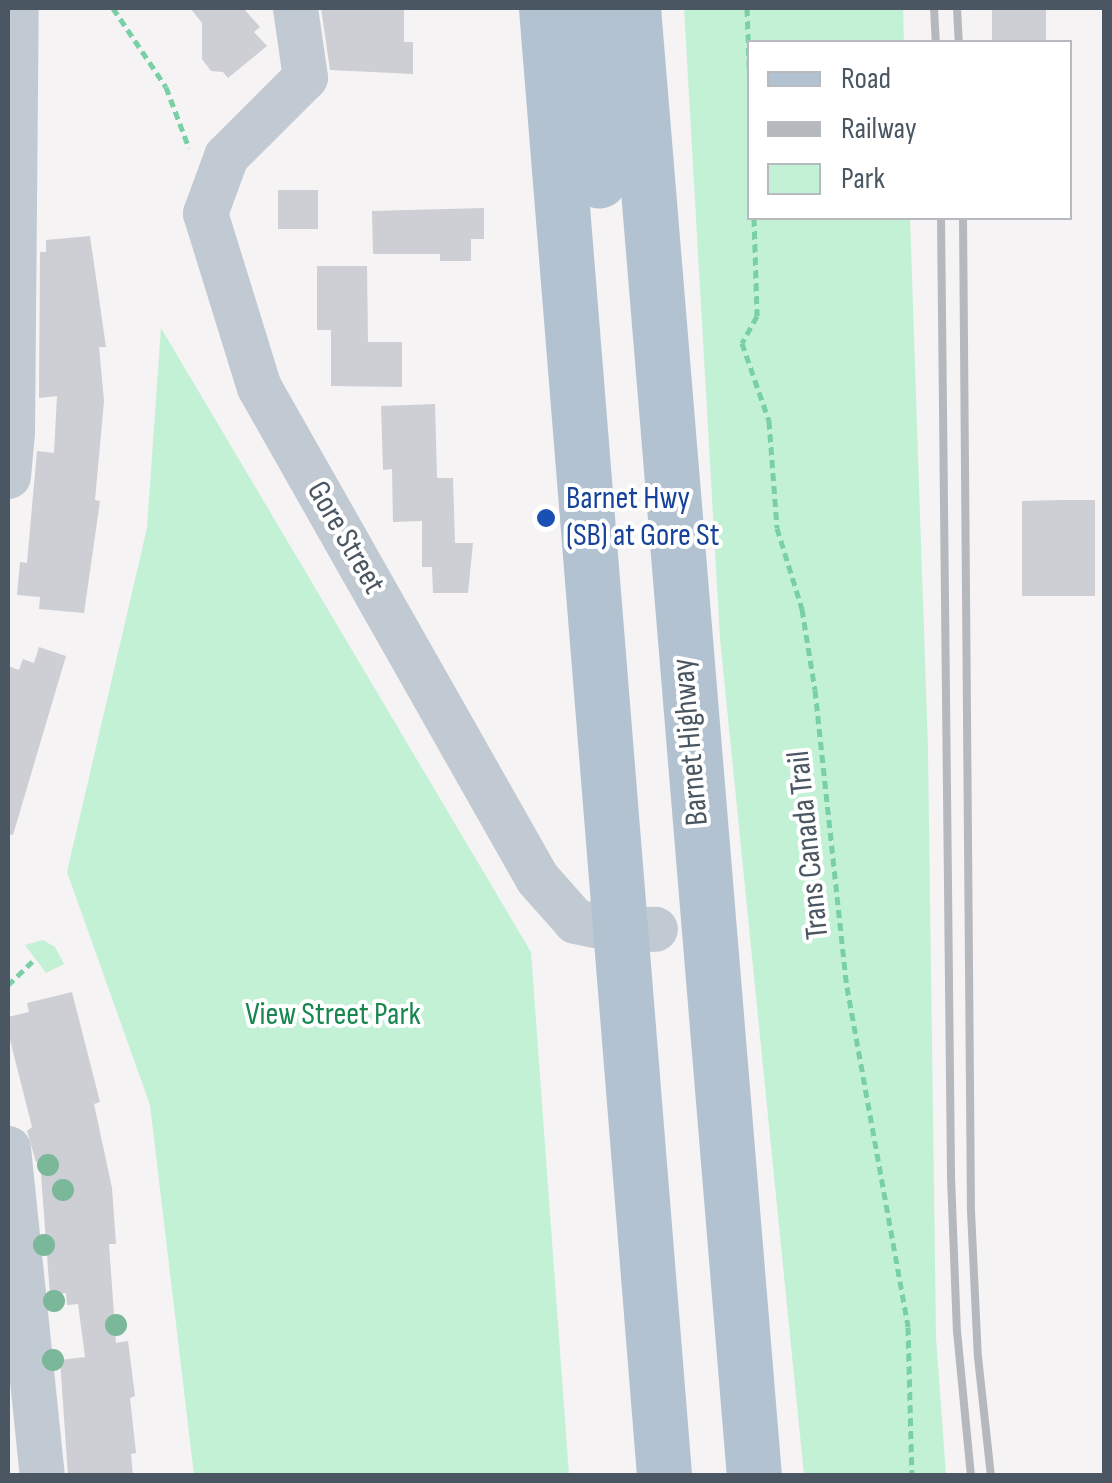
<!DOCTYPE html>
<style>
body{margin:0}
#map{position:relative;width:1112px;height:1483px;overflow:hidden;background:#f5f3f3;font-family:"Sofia Sans Condensed",sans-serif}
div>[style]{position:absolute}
.green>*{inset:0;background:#c3f1d5}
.building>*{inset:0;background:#cdcfd5;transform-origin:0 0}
.path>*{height:5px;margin-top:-2.5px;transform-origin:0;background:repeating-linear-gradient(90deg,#7ad0a6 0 8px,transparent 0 13px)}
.minor>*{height:45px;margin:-22.5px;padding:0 22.5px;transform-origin:22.5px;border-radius:22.5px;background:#c1cad2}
.major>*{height:55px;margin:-27.5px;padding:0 27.5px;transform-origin:27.5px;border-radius:27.5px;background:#b3c2d1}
.rail>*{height:8px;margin:-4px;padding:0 4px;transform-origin:4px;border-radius:4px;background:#b5b8bd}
.trees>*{width:22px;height:22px;margin:-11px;border-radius:50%;background:#7bb799}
.dots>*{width:28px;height:28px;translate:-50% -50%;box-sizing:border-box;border:5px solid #fff;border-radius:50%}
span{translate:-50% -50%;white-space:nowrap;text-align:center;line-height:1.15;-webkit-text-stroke:8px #fff;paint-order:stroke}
.transit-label{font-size:32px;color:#164399}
.left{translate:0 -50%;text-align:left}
.street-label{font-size:32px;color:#4a5661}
.park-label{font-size:32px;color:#17864f}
.frame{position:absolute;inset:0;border:10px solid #4a5661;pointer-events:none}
.legend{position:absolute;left:747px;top:40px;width:325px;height:180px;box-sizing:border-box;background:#fff;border:2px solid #b7bbc0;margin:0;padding:12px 18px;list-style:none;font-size:30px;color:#4a5661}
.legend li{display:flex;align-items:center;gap:20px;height:50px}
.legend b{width:50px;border:2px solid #b7bbc0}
</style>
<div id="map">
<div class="green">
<div style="clip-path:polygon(684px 8px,903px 8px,904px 42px,750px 42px,750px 218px,910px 218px,928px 750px,936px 1337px,946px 1475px,804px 1475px,720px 638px)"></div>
<div style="clip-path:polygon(161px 328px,531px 952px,569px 1475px,194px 1475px,150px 1105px,67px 872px,147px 528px)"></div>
<div style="clip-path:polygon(43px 940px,55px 947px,64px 964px,46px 973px,25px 945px)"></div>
</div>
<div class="building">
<div style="clip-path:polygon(190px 8px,243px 8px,260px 27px,254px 32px,267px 46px,228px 78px,223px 72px,211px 71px,202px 59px,202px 23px)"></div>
<div style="clip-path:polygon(321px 8px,404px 8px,404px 42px,413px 42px,413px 74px,330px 70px)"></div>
<div style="left:992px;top:8px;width:54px;height:34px"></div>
<div style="left:278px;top:190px;width:40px;height:39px"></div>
<div style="clip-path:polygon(484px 208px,484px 239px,471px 239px,471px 261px,440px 261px,440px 254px,373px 254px,372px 211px)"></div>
<div style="clip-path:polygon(90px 236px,106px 347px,99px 347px,104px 401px,95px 500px,100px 501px,84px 613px,39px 609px,40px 597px,17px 595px,20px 562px,27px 563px,37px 451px,54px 453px,57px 396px,39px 398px,40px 252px,46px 252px,46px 240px)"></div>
<div style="clip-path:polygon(317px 266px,367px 266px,368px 342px,402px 342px,402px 387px,331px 386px,331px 330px,317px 330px)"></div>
<div style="clip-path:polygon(435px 404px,437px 478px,453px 478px,455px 543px,473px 543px,468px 593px,433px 593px,432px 567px,422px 567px,422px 521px,393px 522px,392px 469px,383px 470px,381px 406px)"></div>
<div style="clip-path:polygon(1063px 500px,1095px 500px,1095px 596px,1022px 596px,1022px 501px)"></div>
<div style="clip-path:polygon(39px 647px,66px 656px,13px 835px,8px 834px,8px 666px,19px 670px,23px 659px,34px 663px)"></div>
<div style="clip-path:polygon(72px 992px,100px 1102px,94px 1104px,112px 1188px,116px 1244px,109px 1244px,116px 1343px,128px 1341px,135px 1396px,130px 1398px,136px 1453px,131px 1454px,133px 1476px,68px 1476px,60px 1360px,85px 1357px,78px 1304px,67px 1305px,66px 1293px,50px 1295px,40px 1161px,36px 1162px,27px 1131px,32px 1127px,8px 1032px,8px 1017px,29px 1012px,27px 1003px)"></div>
</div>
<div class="path">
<div style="left:113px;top:8px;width:95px;rotate:56.1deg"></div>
<div style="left:166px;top:87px;width:65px;rotate:69.3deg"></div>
<div style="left:747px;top:8px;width:83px;rotate:87.9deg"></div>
<div style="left:754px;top:218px;width:98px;rotate:88.2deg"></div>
<div style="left:757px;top:316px;width:31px;rotate:119deg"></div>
<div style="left:742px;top:343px;width:83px;rotate:70.9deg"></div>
<div style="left:769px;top:421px;width:107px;rotate:85.7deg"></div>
<div style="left:777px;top:528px;width:85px;rotate:72.8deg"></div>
<div style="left:802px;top:609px;width:82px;rotate:80.9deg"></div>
<div style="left:815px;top:690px;width:299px;rotate:83.9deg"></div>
<div style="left:847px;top:987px;width:345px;rotate:79.8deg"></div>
<div style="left:908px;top:1327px;width:149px;rotate:88.5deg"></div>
<div style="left:8px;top:985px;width:37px;rotate:-44deg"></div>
</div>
<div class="minor">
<div style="left:295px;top:8px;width:70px;rotate:81.8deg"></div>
<div style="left:305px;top:77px;width:112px;rotate:135deg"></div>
<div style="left:226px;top:156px;width:61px;rotate:110.2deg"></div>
<div style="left:205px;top:213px;width:182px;rotate:72.8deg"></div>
<div style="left:259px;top:387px;width:564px;rotate:60.48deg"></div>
<div style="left:537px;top:878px;width:57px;rotate:48.5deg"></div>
<div style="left:575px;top:921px;width:45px;rotate:11.6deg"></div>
<div style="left:619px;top:930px;width:36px;rotate:-2deg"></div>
<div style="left:8px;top:476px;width:44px;rotate:-84.8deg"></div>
<div style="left:12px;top:432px;width:424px;rotate:-89.5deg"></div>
<div style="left:8px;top:1148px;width:330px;rotate:84.1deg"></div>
</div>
<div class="major">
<div style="left:546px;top:8px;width:1473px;rotate:85.4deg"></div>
<div style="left:586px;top:8px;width:173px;rotate:85.7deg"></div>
<div style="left:633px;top:8px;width:1473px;rotate:85.29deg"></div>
</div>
<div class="rail">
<div style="left:934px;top:8px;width:34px;rotate:87deg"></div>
<div style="left:957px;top:8px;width:34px;rotate:87deg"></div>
<div style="left:941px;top:218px;width:959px;rotate:89.4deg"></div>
<div style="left:951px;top:1177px;width:154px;rotate:87.8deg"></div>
<div style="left:957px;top:1331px;width:146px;rotate:84.5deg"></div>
<div style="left:963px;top:218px;width:993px;rotate:89.54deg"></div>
<div style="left:971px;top:1211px;width:146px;rotate:87.3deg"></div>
<div style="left:978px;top:1357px;width:120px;rotate:83.8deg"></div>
</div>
<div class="trees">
<div style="left:48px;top:1165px"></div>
<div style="left:63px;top:1190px"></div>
<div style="left:44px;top:1245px"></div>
<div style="left:54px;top:1301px"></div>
<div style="left:116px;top:1325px"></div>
<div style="left:53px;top:1360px"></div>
</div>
<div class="dots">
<div style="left:546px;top:518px;background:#1a4fb4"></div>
</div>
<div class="transit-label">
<span class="left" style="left:566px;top:518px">Barnet Hwy<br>(SB) at Gore St</span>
</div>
<div class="street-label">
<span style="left:345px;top:538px;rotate:60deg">Gore Street</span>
<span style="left:691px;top:742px;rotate:-95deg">Barnet Highway</span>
<span style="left:809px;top:845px;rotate:-96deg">Trans Canada Trail</span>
</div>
<div class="park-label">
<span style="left:333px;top:1015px">View Street Park</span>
</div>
<div class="frame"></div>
<ul class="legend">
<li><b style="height:12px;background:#b3c2d1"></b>Road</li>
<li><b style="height:12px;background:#b5b8bd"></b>Railway</li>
<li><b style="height:28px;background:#c3f1d5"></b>Park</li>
</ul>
</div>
